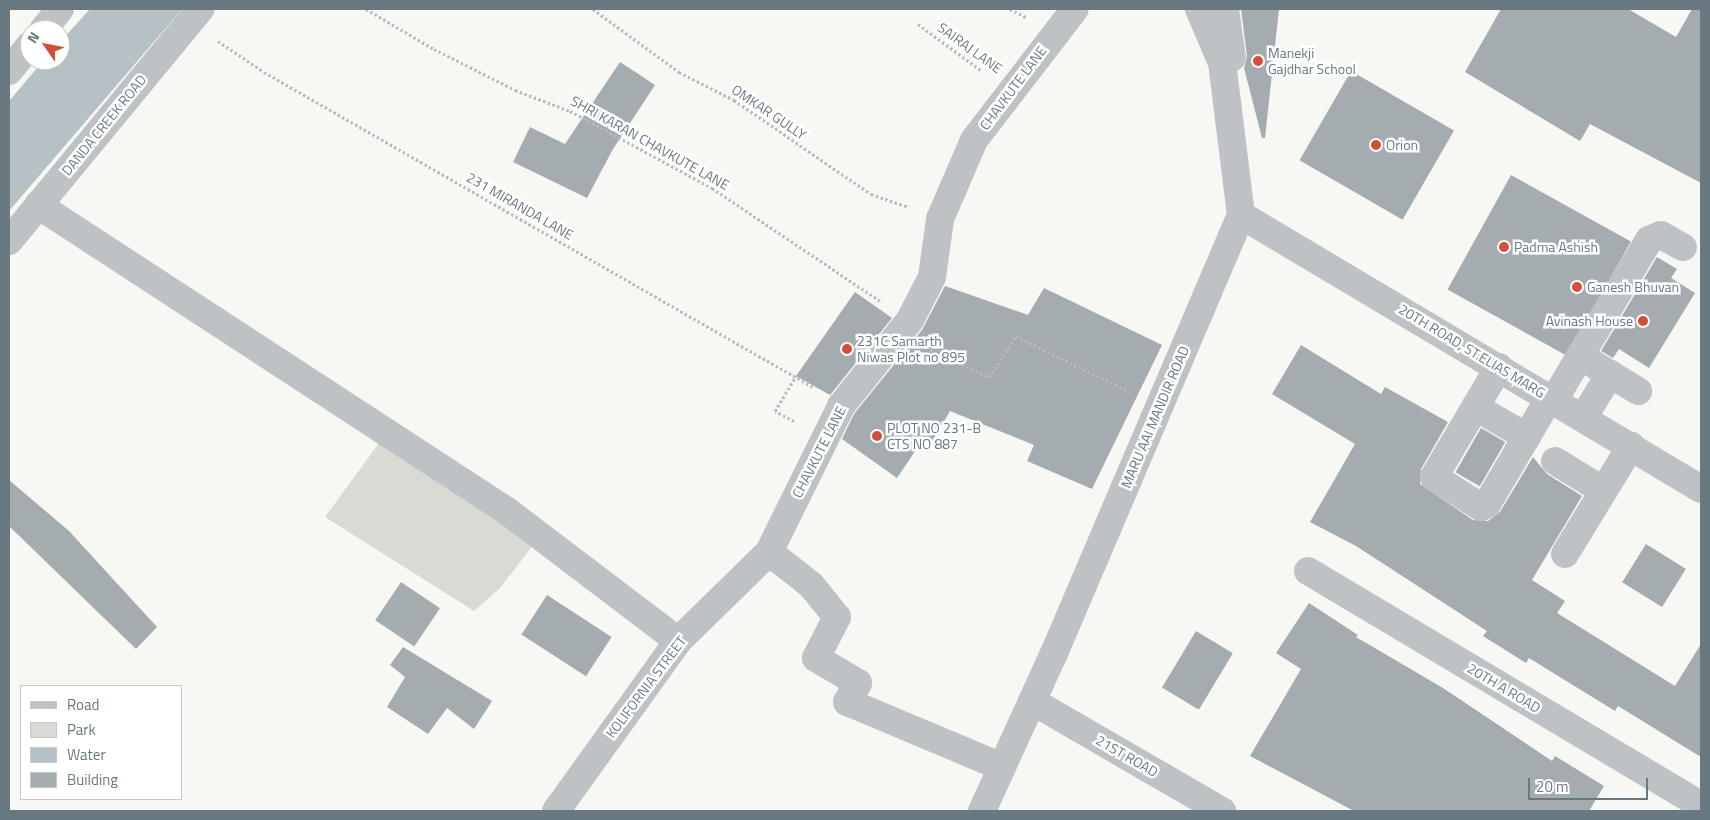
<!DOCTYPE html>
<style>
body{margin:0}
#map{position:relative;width:1710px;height:820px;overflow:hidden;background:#f7f7f4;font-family:"Titillium Web",sans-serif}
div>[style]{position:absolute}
.green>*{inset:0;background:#d7dbd4}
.water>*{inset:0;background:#b5c1c4}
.building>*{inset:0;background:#a4acb0;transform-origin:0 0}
.path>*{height:3px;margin-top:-1.5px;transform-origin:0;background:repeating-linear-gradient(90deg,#b8bbbd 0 2.5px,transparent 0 5px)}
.minor>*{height:28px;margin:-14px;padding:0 14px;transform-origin:14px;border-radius:14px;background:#bec2c5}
.dots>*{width:14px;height:14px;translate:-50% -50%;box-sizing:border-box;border:2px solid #fff;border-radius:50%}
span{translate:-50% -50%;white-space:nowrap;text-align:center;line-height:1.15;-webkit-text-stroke:5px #fff;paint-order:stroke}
.street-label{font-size:14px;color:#697982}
.poi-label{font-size:14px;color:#697982}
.left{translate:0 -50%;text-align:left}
.right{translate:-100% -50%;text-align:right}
.frame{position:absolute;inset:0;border:10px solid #697982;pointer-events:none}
.legend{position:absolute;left:20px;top:685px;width:162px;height:115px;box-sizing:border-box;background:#fff;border:1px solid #c3c9cd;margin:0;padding:6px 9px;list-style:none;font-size:15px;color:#697982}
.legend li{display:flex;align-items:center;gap:10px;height:25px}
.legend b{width:25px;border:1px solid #c3c9cd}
.north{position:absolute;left:20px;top:20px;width:50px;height:50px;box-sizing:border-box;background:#fff;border:1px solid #c3c9cd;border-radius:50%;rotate:303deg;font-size:14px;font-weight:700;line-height:20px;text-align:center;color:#697982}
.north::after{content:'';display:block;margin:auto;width:18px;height:22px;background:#d25039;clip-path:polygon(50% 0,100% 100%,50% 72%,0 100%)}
.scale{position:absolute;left:1528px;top:778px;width:120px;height:22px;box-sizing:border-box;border:2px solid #697982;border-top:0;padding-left:6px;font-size:15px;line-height:18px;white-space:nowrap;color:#697982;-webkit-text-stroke:4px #fff;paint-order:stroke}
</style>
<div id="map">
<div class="green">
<div style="clip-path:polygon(385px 435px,534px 544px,500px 588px,474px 611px,325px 517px)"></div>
</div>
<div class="water">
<div style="clip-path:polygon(90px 9px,182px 9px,9px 211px,9px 101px,44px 60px,60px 60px,60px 42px)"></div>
</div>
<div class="building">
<div style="clip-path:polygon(1241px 9px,1279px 9px,1265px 138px,1262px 138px,1244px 68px,1247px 56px)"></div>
<div style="clip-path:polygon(1501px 9px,1628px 9px,1676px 37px,1692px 9px,1701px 9px,1701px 183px,1590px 124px,1580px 141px,1465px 72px)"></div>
<div style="clip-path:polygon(620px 62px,655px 85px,613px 149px,587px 198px,513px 162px,530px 127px,565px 144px)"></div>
<div style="left:1351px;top:71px;width:119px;height:103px;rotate:30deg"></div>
<div style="left:1511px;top:175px;width:137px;height:131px;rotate:29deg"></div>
<div style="clip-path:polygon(1657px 257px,1677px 269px,1671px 278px,1695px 293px,1649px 368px,1619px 349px,1613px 358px,1601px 351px)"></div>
<div style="clip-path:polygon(945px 286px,1028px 315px,1044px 288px,1162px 345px,1092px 489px,1027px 461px,1034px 445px,950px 411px,931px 443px,924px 438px,897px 478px,842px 439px,854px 414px,922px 330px)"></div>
<div style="clip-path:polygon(855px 292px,892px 318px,830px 395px,796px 376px)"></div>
<div style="clip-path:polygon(1301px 345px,1381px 394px,1385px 387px,1448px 422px,1421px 469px,1420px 484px,1473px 520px,1488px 521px,1500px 512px,1533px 457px,1547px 474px,1582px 496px,1532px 580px,1565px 601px,1557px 613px,1675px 686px,1701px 644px,1701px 757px,1618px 706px,1615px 711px,1529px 658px,1526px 663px,1483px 636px,1487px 631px,1356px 546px,1310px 522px,1355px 444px,1272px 394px)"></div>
<div style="left:1481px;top:428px;width:28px;height:51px;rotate:30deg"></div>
<div style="clip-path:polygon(9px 480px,69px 531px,157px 627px,136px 649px,9px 526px)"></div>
<div style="left:1646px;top:544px;width:47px;height:45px;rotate:32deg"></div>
<div style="left:401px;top:582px;width:47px;height:46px;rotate:34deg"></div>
<div style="left:547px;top:595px;width:77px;height:47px;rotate:33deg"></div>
<div style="clip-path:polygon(1309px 603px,1358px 635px,1356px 637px,1443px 688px,1552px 761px,1555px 756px,1604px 786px,1589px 811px,1354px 811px,1250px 756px,1301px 669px,1276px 653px)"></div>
<div style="left:1196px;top:631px;width:43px;height:66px;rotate:31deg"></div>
<div style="clip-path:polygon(403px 647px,492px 701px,474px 729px,447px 708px,428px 734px,387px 707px,405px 677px,390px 665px)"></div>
</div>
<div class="path">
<div style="left:366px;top:9px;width:79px;rotate:30.5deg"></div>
<div style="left:434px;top:49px;width:91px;rotate:26.8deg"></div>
<div style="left:515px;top:90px;width:59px;rotate:20.9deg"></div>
<div style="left:570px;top:111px;width:162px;rotate:28.5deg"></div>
<div style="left:712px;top:188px;width:202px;rotate:33.9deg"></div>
<div style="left:593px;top:9px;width:107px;rotate:36.2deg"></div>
<div style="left:679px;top:72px;width:62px;rotate:27deg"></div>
<div style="left:734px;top:100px;width:166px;rotate:34.5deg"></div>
<div style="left:871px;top:194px;width:40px;rotate:18.9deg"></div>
<div style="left:1010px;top:9px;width:18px;rotate:27deg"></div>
<div style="left:918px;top:24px;width:79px;rotate:36.3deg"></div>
<div style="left:218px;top:41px;width:55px;rotate:34deg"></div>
<div style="left:264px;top:72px;width:633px;rotate:29.85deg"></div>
<div style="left:930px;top:350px;width:65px;rotate:24.6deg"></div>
<div style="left:989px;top:377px;width:49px;rotate:-56.6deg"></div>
<div style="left:1016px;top:336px;width:125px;rotate:26.2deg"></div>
<div style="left:794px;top:421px;width:21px;rotate:-152deg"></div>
<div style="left:775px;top:411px;width:41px;rotate:-59deg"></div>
</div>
<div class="minor">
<div style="left:1225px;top:9px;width:49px;rotate:81.9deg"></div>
<div style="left:43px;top:30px;width:27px;rotate:-51deg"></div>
<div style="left:9px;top:71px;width:33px;rotate:-51deg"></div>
<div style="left:38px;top:205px;width:560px;rotate:33.12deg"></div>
<div style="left:507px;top:511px;width:215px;rotate:37.2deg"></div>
<div style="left:1241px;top:215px;width:535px;rotate:30.78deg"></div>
<div style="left:9px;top:241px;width:301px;rotate:-50.5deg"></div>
<div style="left:1580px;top:356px;width:68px;rotate:31.1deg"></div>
<div style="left:1499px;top:367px;width:128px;rotate:120.6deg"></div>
<div style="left:1434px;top:477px;width:56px;rotate:32.6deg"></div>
<div style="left:1481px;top:507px;width:7px;rotate:-27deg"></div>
<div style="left:1487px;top:504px;width:124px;rotate:-59.5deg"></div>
<div style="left:1554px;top:400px;width:186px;rotate:-59.3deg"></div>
<div style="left:1649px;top:240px;width:13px;rotate:-23deg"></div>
<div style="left:1661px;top:235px;width:25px;rotate:29deg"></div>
<div style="left:1475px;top:407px;width:60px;rotate:30deg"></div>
<div style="left:1583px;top:418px;width:52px;rotate:-58.5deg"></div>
<div style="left:1555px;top:461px;width:57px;rotate:31.5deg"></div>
<div style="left:1565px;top:554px;width:127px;rotate:-58.6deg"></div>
<div style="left:1308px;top:571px;width:457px;rotate:30.8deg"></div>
<div style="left:1032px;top:701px;width:220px;rotate:30.1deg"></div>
<div style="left:1002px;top:767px;width:168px;rotate:-157.2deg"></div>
<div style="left:847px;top:702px;width:22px;rotate:-60deg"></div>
<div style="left:858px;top:683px;width:49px;rotate:-149.2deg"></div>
<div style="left:816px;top:658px;width:46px;rotate:-62.9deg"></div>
<div style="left:837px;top:617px;width:41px;rotate:-129.1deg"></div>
<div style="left:811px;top:585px;width:53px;rotate:-141.8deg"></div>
<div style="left:769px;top:552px;width:163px;rotate:-63.7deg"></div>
<div style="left:841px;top:406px;width:110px;rotate:-51.3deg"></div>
<div style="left:910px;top:320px;width:48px;rotate:-62.9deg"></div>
<div style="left:932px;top:277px;width:59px;rotate:-82.1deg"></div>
<div style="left:940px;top:219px;width:86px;rotate:-66.7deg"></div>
<div style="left:974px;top:140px;width:165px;rotate:-52.4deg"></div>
<div style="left:556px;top:811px;width:209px;rotate:-54.3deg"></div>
<div style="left:678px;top:641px;width:127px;rotate:-44.4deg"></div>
<div style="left:982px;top:811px;width:176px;rotate:-65.5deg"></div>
<div style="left:1055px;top:651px;width:474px;rotate:-66.9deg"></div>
<div style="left:1241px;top:215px;width:153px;rotate:-97.1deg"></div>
<div style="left:1222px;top:63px;width:59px;rotate:-113.1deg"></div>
</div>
<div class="dots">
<div style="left:1258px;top:61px;background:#d25039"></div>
<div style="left:1376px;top:145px;background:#d25039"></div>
<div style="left:1504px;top:247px;background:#d25039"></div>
<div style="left:1577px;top:287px;background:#d25039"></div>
<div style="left:1643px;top:321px;background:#d25039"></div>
<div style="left:847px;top:349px;background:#d25039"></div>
<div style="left:877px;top:436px;background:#d25039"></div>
</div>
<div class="street-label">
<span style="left:970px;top:48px;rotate:36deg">SAIRAJ LANE</span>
<span style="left:1013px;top:88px;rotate:-53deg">CHAVKUTE LANE</span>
<span style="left:769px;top:112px;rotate:34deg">OMKAR GULLY</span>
<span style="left:104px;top:125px;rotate:-51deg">DANDA CREEK ROAD</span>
<span style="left:650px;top:143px;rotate:29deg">SHRI KARAN CHAVKUTE LANE</span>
<span style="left:520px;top:206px;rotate:30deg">231 MIRANDA LANE</span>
<span style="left:1472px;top:351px;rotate:31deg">20TH ROAD, ST.ELIAS MARG</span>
<span style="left:1155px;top:417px;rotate:-67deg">MARU AAI MANDIR ROAD</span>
<span style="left:819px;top:452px;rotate:-63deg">CHAVKUTE LANE</span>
<span style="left:646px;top:687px;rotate:-53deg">KOLIFORNIA STREET</span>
<span style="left:1504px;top:688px;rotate:31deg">20TH A ROAD</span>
<span style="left:1127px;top:756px;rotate:30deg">21ST ROAD</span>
</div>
<div class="poi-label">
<span class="left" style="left:1268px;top:61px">Manekji<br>Gajdhar School</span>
<span class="left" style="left:1386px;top:145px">Orion</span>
<span class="left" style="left:1514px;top:247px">Padma Ashish</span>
<span class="left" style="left:1587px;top:287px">Ganesh Bhuvan</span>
<span class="right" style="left:1633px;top:321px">Avinash House</span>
<span class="left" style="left:857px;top:349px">231C Samarth<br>Niwas Plot no 895</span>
<span class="left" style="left:887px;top:436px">PLOT NO 231-B<br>CTS NO 887</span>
</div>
<div class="frame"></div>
<ul class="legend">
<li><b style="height:6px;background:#bec2c5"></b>Road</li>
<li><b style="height:14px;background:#d7dbd4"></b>Park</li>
<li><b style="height:14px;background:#b5c1c4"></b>Water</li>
<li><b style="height:14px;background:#a4acb0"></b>Building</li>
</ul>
<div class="north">N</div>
<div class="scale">20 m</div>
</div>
